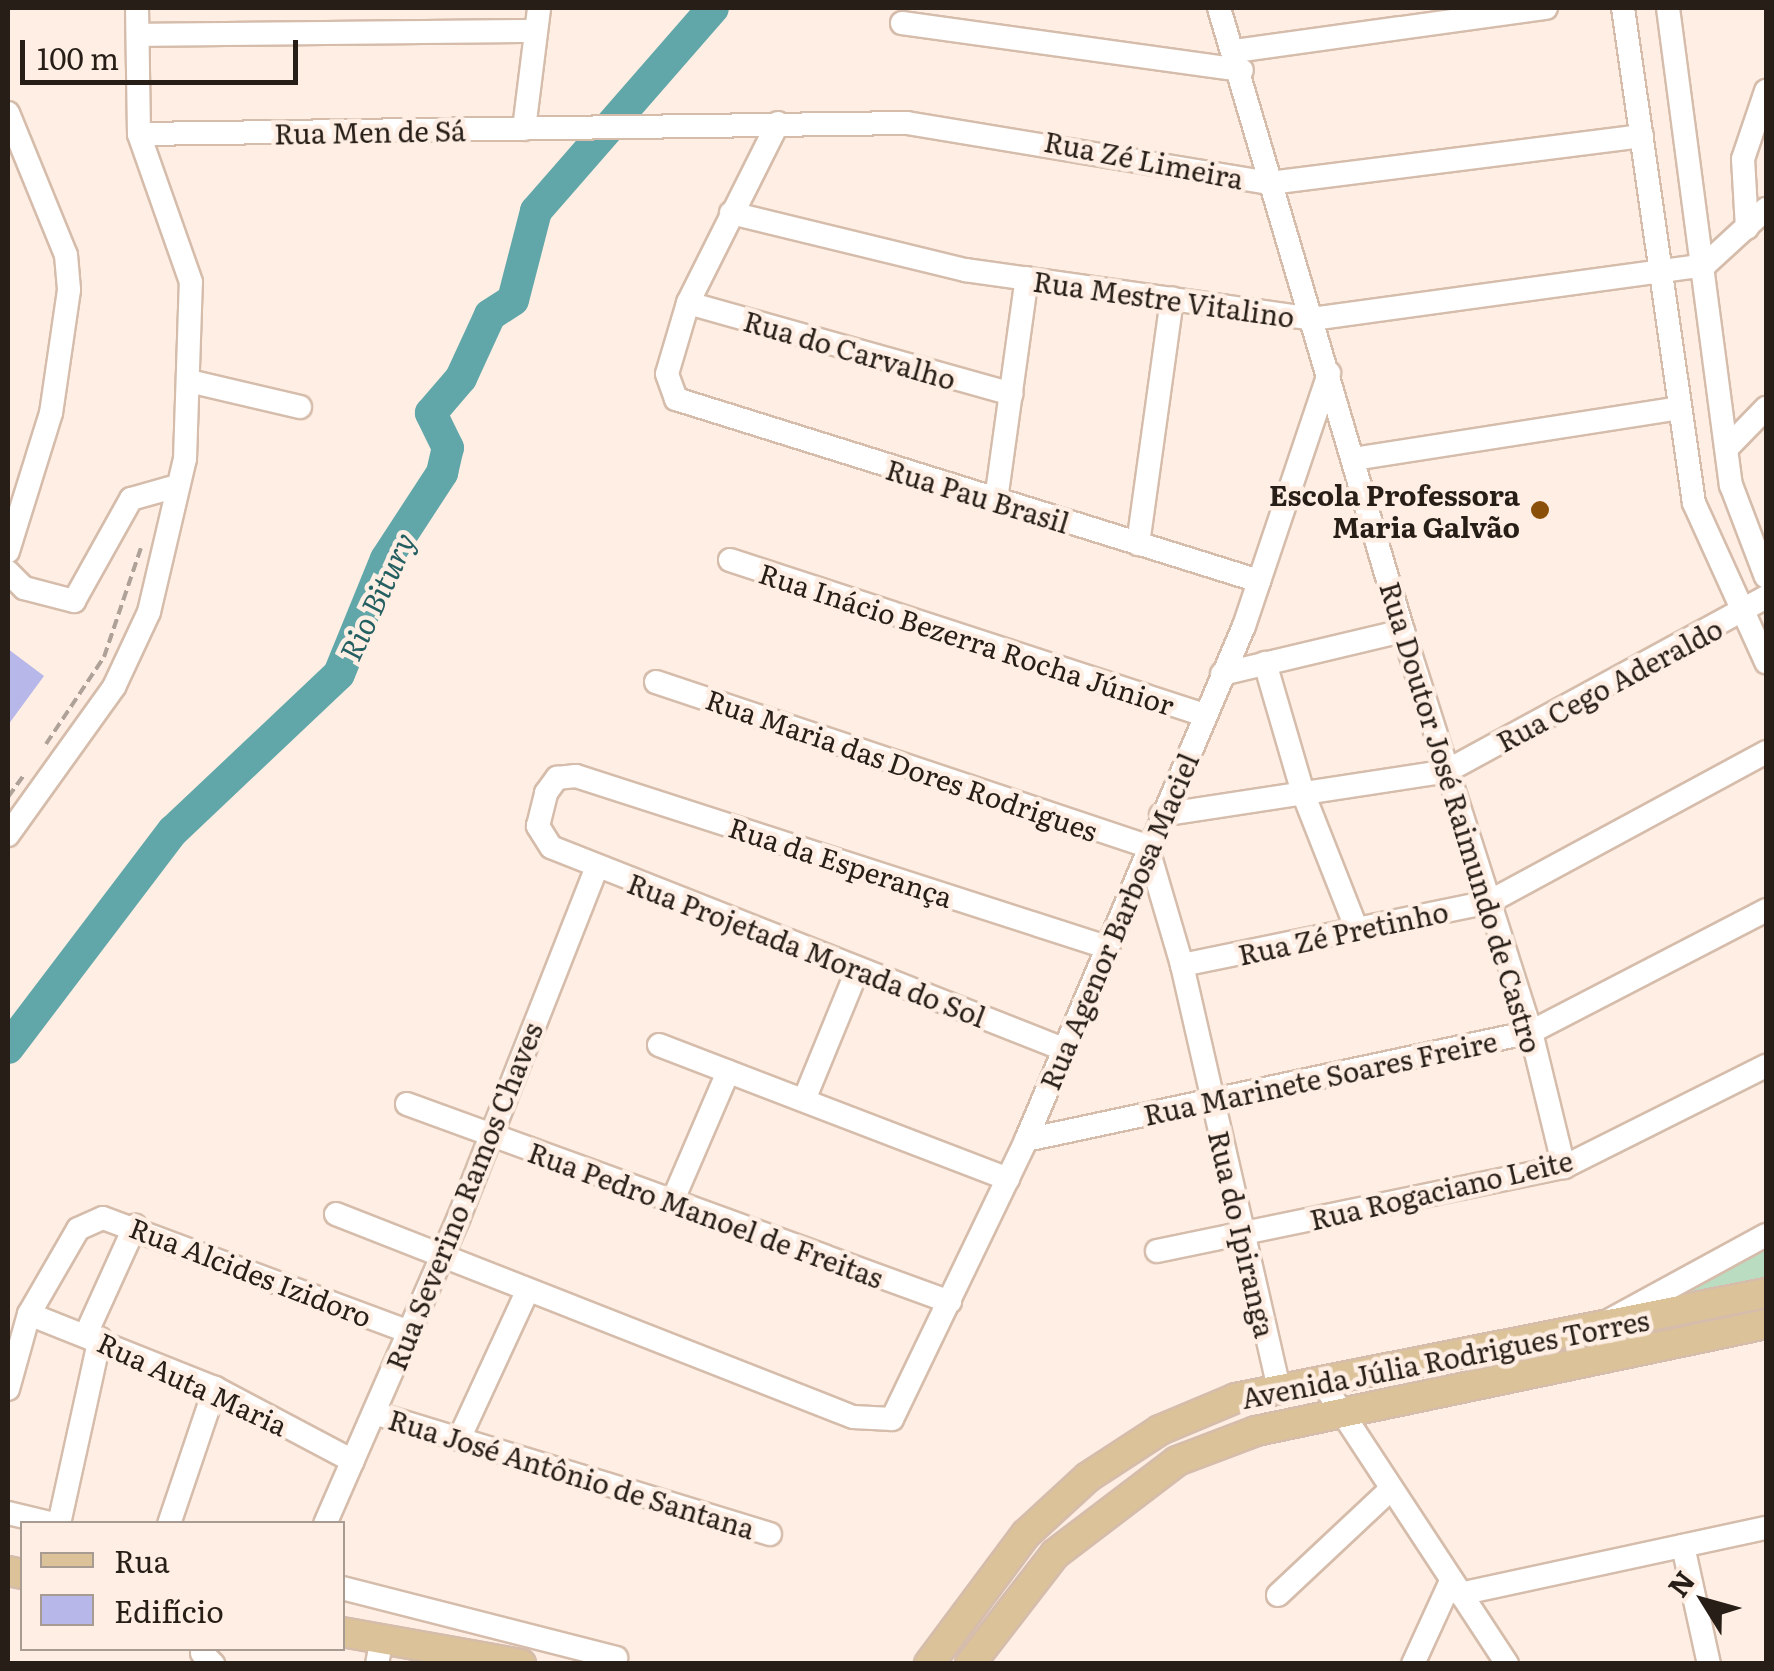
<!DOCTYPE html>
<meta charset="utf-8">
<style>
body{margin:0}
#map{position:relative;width:1774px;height:1671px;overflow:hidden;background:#feeee3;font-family:Literata,serif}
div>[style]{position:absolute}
.green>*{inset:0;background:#badcc1}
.river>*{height:32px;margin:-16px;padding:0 16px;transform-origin:16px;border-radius:16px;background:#61a7a9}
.building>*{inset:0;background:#b7b7e9}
.path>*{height:4px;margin-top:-2px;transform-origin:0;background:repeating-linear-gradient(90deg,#aea197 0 10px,transparent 0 15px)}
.roads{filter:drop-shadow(2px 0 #d5bcab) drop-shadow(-2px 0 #d5bcab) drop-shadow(0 2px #d5bcab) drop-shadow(0 -2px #d5bcab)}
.minor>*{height:22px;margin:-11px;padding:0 11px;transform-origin:11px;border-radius:11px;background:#fff}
.major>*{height:28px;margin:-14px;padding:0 14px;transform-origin:14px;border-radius:14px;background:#dcc299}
.dots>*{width:28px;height:28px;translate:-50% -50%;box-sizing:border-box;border:5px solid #feeee3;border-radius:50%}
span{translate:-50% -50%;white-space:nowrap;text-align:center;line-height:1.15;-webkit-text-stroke:9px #feeee3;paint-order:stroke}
.street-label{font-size:28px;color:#271e17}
.poi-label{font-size:28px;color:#271e17;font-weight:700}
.right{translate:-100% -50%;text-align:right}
.water-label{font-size:30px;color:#245f61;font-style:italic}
.frame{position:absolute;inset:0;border:10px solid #271e17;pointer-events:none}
.legend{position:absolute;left:20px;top:1521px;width:325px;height:130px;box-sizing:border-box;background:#feeee3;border:2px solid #a89b91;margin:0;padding:12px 18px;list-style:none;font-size:30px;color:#271e17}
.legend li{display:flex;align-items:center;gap:20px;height:50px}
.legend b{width:50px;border:2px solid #a89b91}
.north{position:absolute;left:1654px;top:1551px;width:100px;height:100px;-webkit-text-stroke:8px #feeee3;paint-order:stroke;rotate:307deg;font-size:28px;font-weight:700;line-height:40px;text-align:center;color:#271e17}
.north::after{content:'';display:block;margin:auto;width:35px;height:45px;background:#271e17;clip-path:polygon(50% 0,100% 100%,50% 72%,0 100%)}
.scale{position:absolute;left:20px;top:40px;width:278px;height:45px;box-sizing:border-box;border:5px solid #271e17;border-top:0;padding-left:12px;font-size:30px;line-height:35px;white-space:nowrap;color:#271e17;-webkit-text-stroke:8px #feeee3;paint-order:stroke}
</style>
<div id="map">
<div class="green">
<div style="clip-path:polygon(1766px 1240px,1766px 1282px,1650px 1310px)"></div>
</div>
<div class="river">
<div style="left:8px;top:1048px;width:273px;rotate:-52.8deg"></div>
<div style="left:173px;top:831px;width:228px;rotate:-43.4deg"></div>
<div style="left:339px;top:674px;width:124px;rotate:-67.8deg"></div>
<div style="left:386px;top:559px;width:103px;rotate:-56.9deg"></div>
<div style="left:442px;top:473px;width:26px;rotate:-77deg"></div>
<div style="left:448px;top:448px;width:39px;rotate:-116deg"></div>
<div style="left:431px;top:413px;width:46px;rotate:-49.4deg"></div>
<div style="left:461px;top:378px;width:69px;rotate:-65.3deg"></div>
<div style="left:490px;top:315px;width:27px;rotate:-33deg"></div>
<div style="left:513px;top:300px;width:92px;rotate:-75.5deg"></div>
<div style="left:536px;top:211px;width:269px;rotate:-48.9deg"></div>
</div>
<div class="building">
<div style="clip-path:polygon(8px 649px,44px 676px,8px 725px)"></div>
</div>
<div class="path">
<div style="left:46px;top:744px;width:105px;rotate:-56.3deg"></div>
<div style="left:104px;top:657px;width:115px;rotate:-71.3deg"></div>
<div style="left:8px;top:797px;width:26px;rotate:-54deg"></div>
</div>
<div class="roads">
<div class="minor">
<div style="left:1219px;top:8px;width:650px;rotate:73.55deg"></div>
<div style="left:1403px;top:631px;width:421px;rotate:72.3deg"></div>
<div style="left:1531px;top:1032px;width:139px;rotate:76.3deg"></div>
<div style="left:1623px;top:8px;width:500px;rotate:81.84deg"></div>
<div style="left:1694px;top:503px;width:175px;rotate:65.6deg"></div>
<div style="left:1668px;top:8px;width:481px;rotate:82.5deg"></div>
<div style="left:1731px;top:485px;width:98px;rotate:69.2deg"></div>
<div style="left:902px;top:23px;width:343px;rotate:7.9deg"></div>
<div style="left:138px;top:35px;width:398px;rotate:-0.6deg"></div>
<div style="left:1235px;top:51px;width:314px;rotate:-7.9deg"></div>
<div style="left:8px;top:113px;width:153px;rotate:67.8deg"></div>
<div style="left:66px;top:255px;width:35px;rotate:85deg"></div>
<div style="left:69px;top:290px;width:124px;rotate:98.3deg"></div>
<div style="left:51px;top:413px;width:145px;rotate:107.3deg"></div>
<div style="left:778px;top:123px;width:201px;rotate:116.6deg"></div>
<div style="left:688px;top:303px;width:74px;rotate:106.5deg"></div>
<div style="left:667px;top:374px;width:27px;rotate:70deg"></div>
<div style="left:676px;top:399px;width:611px;rotate:17.34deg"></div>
<div style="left:524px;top:129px;width:122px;rotate:-82.9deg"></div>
<div style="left:139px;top:134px;width:768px;rotate:-0.82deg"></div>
<div style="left:907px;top:123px;width:368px;rotate:9.4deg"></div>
<div style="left:1270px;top:183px;width:375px;rotate:-7.2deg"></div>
<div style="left:731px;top:213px;width:241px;rotate:13.7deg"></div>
<div style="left:965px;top:270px;width:350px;rotate:8deg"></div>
<div style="left:1312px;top:319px;width:397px;rotate:-7.8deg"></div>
<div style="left:1705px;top:265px;width:83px;rotate:-42.6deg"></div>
<div style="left:1747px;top:228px;width:69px;rotate:-93.3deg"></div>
<div style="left:1743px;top:159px;width:72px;rotate:-71.3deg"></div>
<div style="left:688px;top:303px;width:336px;rotate:15.7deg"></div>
<div style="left:189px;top:381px;width:114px;rotate:13.2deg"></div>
<div style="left:1730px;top:445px;width:52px;rotate:-45.8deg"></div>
<div style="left:1354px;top:459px;width:328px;rotate:-8.9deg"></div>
<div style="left:996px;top:500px;width:224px;rotate:-82.1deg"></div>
<div style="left:1138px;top:544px;width:248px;rotate:-82.1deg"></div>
<div style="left:730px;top:560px;width:499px;rotate:18.1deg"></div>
<div style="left:8px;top:572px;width:23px;rotate:45deg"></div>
<div style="left:24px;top:588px;width:52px;rotate:14.6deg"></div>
<div style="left:74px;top:601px;width:117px;rotate:-60.8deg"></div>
<div style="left:131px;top:499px;width:41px;rotate:-15.8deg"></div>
<div style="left:1265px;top:663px;width:135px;rotate:73.7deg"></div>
<div style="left:1303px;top:793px;width:147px;rotate:68.5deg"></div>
<div style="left:1222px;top:674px;width:186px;rotate:-13.4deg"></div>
<div style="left:656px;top:682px;width:518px;rotate:18.47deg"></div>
<div style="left:1147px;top:846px;width:124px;rotate:73.6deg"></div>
<div style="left:1182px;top:965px;width:436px;rotate:77.1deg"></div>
<div style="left:1161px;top:815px;width:289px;rotate:-8.7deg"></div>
<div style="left:1447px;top:771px;width:363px;rotate:-28.6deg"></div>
<div style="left:8px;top:835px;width:182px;rotate:-54.4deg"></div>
<div style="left:114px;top:687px;width:83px;rotate:-65deg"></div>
<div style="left:149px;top:612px;width:157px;rotate:-76.8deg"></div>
<div style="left:185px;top:459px;width:177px;rotate:-88.1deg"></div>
<div style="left:191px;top:282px;width:157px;rotate:-109.4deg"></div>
<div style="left:139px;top:134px;width:126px;rotate:-90.9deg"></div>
<div style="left:1182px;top:965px;width:313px;rotate:-11.6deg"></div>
<div style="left:1489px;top:902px;width:315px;rotate:-28.4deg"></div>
<div style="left:659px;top:1045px;width:374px;rotate:21deg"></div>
<div style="left:1063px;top:1049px;width:550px;rotate:-158.47deg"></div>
<div style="left:551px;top:847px;width:25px;rotate:-122deg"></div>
<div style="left:538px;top:826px;width:34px;rotate:-76deg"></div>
<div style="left:546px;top:793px;width:19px;rotate:-54deg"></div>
<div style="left:557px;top:778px;width:19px;rotate:-6deg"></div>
<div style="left:576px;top:776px;width:557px;rotate:17.88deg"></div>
<div style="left:804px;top:1100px;width:139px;rotate:-67.7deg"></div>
<div style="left:407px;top:1104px;width:578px;rotate:20.03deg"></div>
<div style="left:1026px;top:1140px;width:516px;rotate:-12.07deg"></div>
<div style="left:1531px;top:1032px;width:265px;rotate:-27.4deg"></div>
<div style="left:672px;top:1202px;width:142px;rotate:-66.7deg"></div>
<div style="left:336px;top:1214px;width:555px;rotate:21.44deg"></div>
<div style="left:853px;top:1417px;width:39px;rotate:3deg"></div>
<div style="left:892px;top:1419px;width:310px;rotate:-64.3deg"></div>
<div style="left:1026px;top:1140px;width:558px;rotate:-67.02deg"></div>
<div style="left:1244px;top:626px;width:267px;rotate:-71.4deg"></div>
<div style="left:1157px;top:1251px;width:416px;rotate:-11.7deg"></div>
<div style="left:1564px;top:1167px;width:226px;rotate:-26.6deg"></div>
<div style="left:29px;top:1314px;width:200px;rotate:21.7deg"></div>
<div style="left:215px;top:1388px;width:156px;rotate:27.9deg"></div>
<div style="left:1612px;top:1319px;width:175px;rotate:-28.6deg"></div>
<div style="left:86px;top:1334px;width:119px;rotate:-65.6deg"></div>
<div style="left:1322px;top:1382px;width:337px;rotate:56.7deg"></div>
<div style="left:8px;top:1389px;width:78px;rotate:-74.4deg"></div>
<div style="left:29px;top:1314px;width:98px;rotate:-60deg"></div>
<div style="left:78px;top:1229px;width:27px;rotate:-24deg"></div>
<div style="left:103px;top:1218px;width:327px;rotate:20.4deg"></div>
<div style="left:374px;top:1413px;width:414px;rotate:17deg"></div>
<div style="left:459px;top:1439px;width:164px;rotate:-65.2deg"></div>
<div style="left:8px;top:1513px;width:47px;rotate:13.4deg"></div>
<div style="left:59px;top:1524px;width:190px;rotate:-77.6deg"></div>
<div style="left:169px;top:1524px;width:144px;rotate:-71.3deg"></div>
<div style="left:325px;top:1524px;width:335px;rotate:-66.4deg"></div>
<div style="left:459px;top:1217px;width:376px;rotate:-68.5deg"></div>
<div style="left:1683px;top:1546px;width:121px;rotate:77.6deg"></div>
<div style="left:342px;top:1588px;width:283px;rotate:14.3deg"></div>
<div style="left:1460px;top:1594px;width:313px;rotate:-12.2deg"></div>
<div style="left:1278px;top:1595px;width:155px;rotate:-43.2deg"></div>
<div style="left:202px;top:1653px;width:16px;rotate:45deg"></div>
<div style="left:377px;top:1664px;width:25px;rotate:-79deg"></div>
<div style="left:1413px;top:1664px;width:91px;rotate:-65.4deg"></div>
</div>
<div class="major">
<div style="left:8px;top:1571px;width:14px;rotate:12deg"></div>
<div style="left:342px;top:1632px;width:182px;rotate:10.1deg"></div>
<div style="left:929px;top:1664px;width:162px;rotate:-53.3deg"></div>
<div style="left:1026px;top:1534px;width:84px;rotate:-42.6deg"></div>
<div style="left:1088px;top:1477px;width:86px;rotate:-33.1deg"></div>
<div style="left:1160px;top:1430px;width:82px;rotate:-22.8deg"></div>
<div style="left:1236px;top:1398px;width:540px;rotate:-11.21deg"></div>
<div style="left:970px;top:1664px;width:139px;rotate:-52.3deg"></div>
<div style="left:1055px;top:1554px;width:153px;rotate:-37.3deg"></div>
<div style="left:1177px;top:1461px;width:85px;rotate:-20.8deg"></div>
<div style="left:1256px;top:1431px;width:521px;rotate:-11.85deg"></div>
</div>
</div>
<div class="dots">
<div style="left:1540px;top:510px;background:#8a5009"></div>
</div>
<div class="street-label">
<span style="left:370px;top:131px;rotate:-1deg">Rua Men de Sá</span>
<span style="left:1144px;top:159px;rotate:11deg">Rua Zé Limeira</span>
<span style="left:1164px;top:298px;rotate:8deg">Rua Mestre Vitalino</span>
<span style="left:850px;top:349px;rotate:16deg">Rua do Carvalho</span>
<span style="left:978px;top:495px;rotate:17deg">Rua Pau Brasil</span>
<span style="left:967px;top:638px;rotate:18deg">Rua Inácio Bezerra Rocha Júnior</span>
<span style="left:1609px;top:684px;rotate:-28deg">Rua Cego Aderaldo</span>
<span style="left:902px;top:764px;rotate:19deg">Rua Maria das Dores Rodrigues</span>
<span style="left:1462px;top:817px;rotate:73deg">Rua Doutor José Raimundo de Castro</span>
<span style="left:841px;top:861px;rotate:18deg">Rua da Esperança</span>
<span style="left:1118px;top:921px;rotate:-67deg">Rua Agenor Barbosa Maciel</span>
<span style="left:1343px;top:932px;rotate:-12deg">Rua Zé Pretinho</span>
<span style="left:807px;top:949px;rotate:21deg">Rua Projetada Morada do Sol</span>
<span style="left:1320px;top:1077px;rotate:-12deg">Rua Marinete Soares Freire</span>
<span style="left:1441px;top:1189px;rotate:-13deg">Rua Rogaciano Leite</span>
<span style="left:463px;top:1196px;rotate:-68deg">Rua Severino Ramos Chaves</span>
<span style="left:706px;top:1214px;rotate:20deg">Rua Pedro Manoel de Freitas</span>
<span style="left:1243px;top:1234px;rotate:77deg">Rua do Ipiranga</span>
<span style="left:251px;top:1271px;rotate:21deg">Rua Alcides Izidoro</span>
<span style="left:1445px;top:1358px;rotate:-11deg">Avenida Júlia Rodrigues Torres</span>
<span style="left:193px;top:1383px;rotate:25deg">Rua Auta Maria</span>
<span style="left:572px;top:1473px;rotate:17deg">Rua José Antônio de Santana</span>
</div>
<div class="poi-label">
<span class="right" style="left:1520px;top:510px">Escola Professora<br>Maria Galvão</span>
</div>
<div class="water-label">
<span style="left:376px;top:596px;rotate:-65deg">Rio Bitury</span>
</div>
<div class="frame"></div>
<ul class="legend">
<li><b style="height:12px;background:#dcc299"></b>Rua</li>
<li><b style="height:28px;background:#b7b7e9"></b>Edifício</li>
</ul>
<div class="north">N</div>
<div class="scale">100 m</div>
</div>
